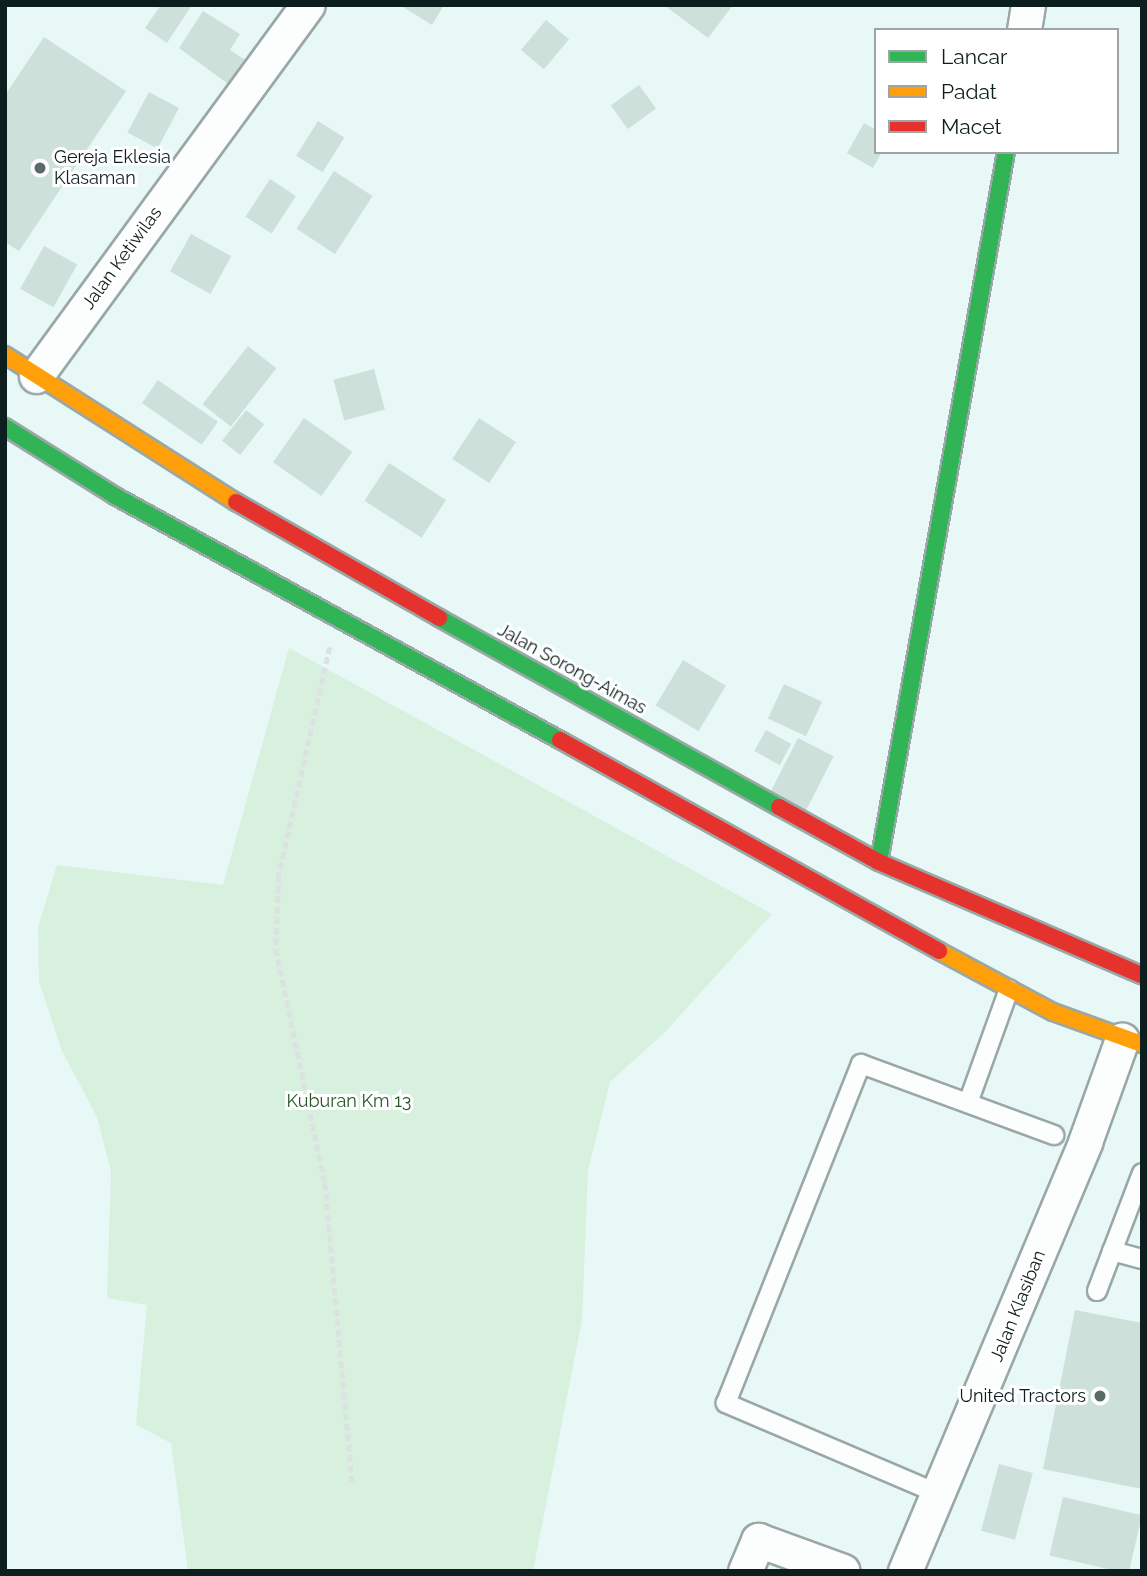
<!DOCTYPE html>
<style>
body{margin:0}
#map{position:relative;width:1147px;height:1576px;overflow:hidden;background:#e8f8f6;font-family:Raleway,sans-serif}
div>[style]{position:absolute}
.green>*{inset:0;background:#d8f0de}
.building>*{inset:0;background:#cee0da;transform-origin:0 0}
.path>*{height:4.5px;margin-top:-2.25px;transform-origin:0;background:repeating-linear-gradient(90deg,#dce2e2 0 7px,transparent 0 10.5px)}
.roads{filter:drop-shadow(2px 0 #99a8a7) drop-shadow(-2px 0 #99a8a7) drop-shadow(0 2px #99a8a7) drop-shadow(0 -2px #99a8a7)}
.lane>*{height:18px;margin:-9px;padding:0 9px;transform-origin:9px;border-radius:9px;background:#fcfefe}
.street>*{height:33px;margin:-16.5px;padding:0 16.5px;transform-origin:16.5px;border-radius:16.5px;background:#fcfefe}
.fast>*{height:16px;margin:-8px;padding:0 8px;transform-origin:8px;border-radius:8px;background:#30b455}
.slow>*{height:16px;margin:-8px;padding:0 8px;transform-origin:8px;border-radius:8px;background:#ff9f0a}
.jam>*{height:16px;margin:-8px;padding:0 8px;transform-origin:8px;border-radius:8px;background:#e5322d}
.dots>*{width:19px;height:19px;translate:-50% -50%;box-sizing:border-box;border:4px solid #fff;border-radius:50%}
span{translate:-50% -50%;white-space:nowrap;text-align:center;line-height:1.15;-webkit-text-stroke:6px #fff;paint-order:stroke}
.poi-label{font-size:18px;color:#0c1e1d}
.left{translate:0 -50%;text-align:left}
.right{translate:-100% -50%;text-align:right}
.street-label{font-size:18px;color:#0c1e1d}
.park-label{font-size:18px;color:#265728}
.frame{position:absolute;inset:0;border:7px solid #0c1e1d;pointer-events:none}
.legend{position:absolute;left:874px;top:28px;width:245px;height:126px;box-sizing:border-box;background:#fff;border:2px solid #9ea5a5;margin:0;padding:9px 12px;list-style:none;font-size:21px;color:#0c1e1d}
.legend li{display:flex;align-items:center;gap:14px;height:35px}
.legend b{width:35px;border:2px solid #9ea5a5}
</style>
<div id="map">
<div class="green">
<div style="clip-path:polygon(289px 648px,772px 914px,665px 1032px,610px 1082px,588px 1170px,582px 1320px,533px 1571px,188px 1571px,171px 1443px,136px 1425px,147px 1305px,107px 1298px,111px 1172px,97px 1117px,61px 1049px,39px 981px,38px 927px,57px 865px,223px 885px)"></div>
</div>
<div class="building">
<div style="clip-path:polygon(161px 5px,192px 5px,167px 43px,145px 28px)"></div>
<div style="clip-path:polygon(400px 5px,444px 5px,432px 25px)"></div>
<div style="clip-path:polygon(664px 5px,733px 5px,708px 38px)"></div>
<div style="clip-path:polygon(203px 11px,240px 34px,230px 50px,247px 61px,231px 86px,179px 48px)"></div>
<div style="left:546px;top:20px;width:30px;height:39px;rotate:40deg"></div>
<div style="clip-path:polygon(44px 37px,126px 91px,19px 251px,5px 242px,5px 95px)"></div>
<div style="left:639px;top:85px;width:29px;height:35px;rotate:54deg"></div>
<div style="left:149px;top:92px;width:34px;height:46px;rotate:28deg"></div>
<div style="left:318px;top:121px;width:31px;height:41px;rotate:32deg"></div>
<div style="clip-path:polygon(864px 123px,876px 130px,876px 152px,882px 152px,873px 168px,847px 153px)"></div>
<div style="left:334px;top:171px;width:46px;height:69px;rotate:33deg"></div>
<div style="left:270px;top:179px;width:31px;height:45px;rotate:33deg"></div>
<div style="left:191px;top:234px;width:46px;height:43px;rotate:29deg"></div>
<div style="left:44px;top:246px;width:38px;height:49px;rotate:29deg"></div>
<div style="left:248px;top:346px;width:36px;height:74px;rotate:38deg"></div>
<div style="left:374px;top:369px;width:42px;height:42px;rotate:75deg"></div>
<div style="left:158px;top:380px;width:73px;height:28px;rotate:35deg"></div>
<div style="left:246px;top:410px;width:23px;height:39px;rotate:38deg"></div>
<div style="left:304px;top:418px;width:59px;height:54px;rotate:35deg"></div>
<div style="left:479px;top:418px;width:44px;height:49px;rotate:33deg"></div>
<div style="left:389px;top:463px;width:68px;height:45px;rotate:33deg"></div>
<div style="left:683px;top:660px;width:50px;height:53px;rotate:31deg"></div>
<div style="left:784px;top:684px;width:42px;height:38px;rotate:25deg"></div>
<div style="left:766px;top:730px;width:29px;height:24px;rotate:29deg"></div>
<div style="left:798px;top:738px;width:40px;height:64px;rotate:27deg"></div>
<div style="clip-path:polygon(1075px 1310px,1142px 1323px,1142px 1489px,1043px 1469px)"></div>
<div style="left:999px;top:1464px;width:35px;height:69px;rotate:15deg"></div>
<div style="left:1063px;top:1497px;width:81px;height:60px;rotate:13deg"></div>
</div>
<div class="path">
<div style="left:330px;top:647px;width:234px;rotate:102.6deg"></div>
<div style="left:279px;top:875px;width:74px;rotate:92.3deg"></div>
<div style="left:276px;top:949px;width:239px;rotate:78.2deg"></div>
<div style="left:325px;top:1183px;width:300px;rotate:84.8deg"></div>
</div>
<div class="roads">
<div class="lane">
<div style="left:968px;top:1103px;width:121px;rotate:-70.2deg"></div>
<div style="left:1112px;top:1251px;width:31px;rotate:15deg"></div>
<div style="left:1097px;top:1291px;width:126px;rotate:-69.1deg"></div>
<div style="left:939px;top:1494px;width:232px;rotate:-156.9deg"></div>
<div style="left:726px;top:1403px;width:365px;rotate:-68.3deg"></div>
<div style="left:861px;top:1064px;width:206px;rotate:20.2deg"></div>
</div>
<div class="street">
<div style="left:1024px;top:30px;width:25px;rotate:-81deg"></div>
<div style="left:36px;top:376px;width:460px;rotate:-53.8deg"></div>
<div style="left:745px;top:1571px;width:34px;rotate:-67deg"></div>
<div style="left:758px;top:1540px;width:90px;rotate:20deg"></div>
<div style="left:905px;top:1571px;width:465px;rotate:-67.2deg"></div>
<div style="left:1085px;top:1142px;width:109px;rotate:-70.2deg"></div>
</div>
<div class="fast">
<div style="left:5px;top:427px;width:130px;rotate:32.1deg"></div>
<div style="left:115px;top:496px;width:508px;rotate:28.74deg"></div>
<div style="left:439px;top:618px;width:389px;rotate:29.1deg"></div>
<div style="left:879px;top:862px;width:721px;rotate:-79.86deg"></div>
</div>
<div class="slow">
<div style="left:5px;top:355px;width:274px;rotate:32.5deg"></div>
<div style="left:939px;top:951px;width:129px;rotate:28.2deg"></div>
<div style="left:1053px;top:1012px;width:95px;rotate:19.8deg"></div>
</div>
<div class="jam">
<div style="left:236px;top:502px;width:234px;rotate:29.7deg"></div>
<div style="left:560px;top:740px;width:434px;rotate:29.1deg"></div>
<div style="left:779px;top:807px;width:114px;rotate:28.8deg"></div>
<div style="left:879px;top:862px;width:286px;rotate:23.3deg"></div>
</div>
</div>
<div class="dots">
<div style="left:40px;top:168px;background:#596a69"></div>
<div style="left:1100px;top:1396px;background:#596a69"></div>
</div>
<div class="poi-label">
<span class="left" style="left:54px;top:168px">Gereja Eklesia<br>Klasaman</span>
<span class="right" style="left:1086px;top:1396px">United Tractors</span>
</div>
<div class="street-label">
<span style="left:122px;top:258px;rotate:-54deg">Jalan Ketiwilas</span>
<span style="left:572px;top:669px;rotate:29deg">Jalan Sorong-Aimas</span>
<span style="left:1018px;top:1306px;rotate:-68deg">Jalan Klasiban</span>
</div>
<div class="park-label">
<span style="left:349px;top:1101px">Kuburan Km 13</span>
</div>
<div class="frame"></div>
<ul class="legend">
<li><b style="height:9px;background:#30b455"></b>Lancar</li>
<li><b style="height:9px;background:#ff9f0a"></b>Padat</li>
<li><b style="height:9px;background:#e5322d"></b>Macet</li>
</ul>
</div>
